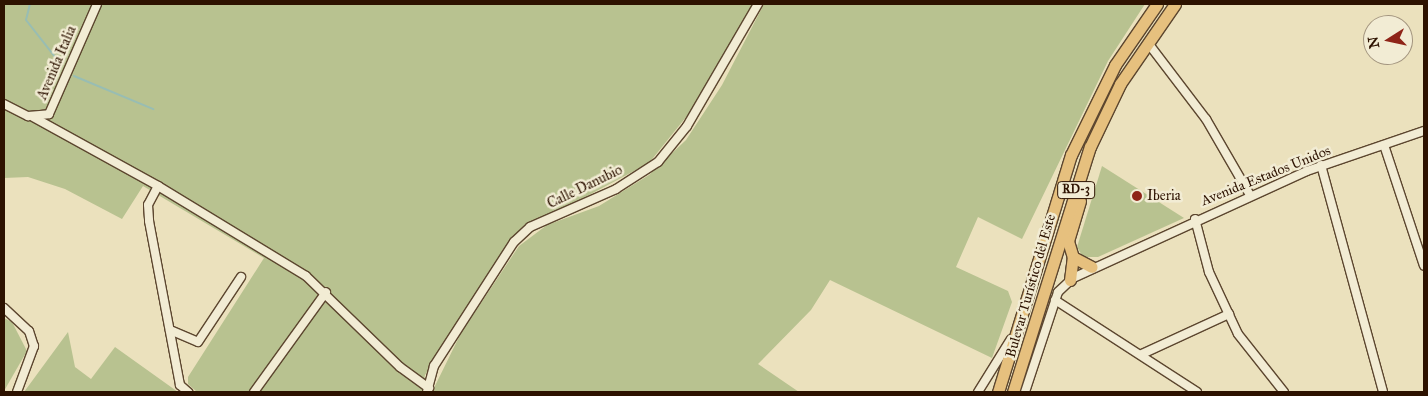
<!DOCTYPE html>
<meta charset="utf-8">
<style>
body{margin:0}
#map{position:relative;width:1428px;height:396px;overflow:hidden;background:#ebe1bd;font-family:"IM FELL Great Primer",serif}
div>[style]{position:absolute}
.green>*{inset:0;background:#b8c290}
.stream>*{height:2px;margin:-1px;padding:0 1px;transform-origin:1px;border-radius:1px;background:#98bdb3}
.roads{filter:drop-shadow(1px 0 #5c462f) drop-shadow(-1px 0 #5c462f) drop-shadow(0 1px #5c462f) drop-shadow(0 -1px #5c462f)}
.minor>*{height:8px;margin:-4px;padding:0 4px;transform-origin:4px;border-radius:4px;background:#f2ecd4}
.highway>*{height:11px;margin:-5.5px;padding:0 5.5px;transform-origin:5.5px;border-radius:5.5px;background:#e6c07e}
.dots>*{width:14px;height:14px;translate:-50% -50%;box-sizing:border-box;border:2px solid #f2ecd4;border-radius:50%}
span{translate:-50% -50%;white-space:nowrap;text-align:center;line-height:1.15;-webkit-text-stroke:5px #f2ecd4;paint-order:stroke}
.shield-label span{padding:1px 4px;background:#f2ecd4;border:1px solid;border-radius:4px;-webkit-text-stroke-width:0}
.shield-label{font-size:12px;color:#2d1200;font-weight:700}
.street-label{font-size:14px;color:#2d1200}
.poi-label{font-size:14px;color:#2d1200}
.left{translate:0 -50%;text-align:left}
.frame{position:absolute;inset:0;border:5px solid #2d1200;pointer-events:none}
.north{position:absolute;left:1363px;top:15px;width:50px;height:50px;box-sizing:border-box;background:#f2ecd4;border:1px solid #a3957f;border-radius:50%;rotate:260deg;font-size:14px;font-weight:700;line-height:20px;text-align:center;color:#2d1200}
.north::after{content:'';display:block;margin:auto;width:18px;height:22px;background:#8f2418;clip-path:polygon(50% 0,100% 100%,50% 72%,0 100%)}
</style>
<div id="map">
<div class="green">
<div style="clip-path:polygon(4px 4px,753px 4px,695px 106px,649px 163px,516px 234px,425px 375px,422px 392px,197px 392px,188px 384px,188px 377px,264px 258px,143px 186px,122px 219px,65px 189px,28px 177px,4px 178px)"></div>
<div style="clip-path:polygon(764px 4px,1145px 4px,1108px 61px,1022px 239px,978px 217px,956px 267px,1008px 291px,1012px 302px,992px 358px,830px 280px,811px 310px,758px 364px,799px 392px,432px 392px,461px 333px,519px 246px,547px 225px,599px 206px,649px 175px,686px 140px,722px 85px)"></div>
<div style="clip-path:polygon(1102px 166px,1184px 218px,1098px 257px,1083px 257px,1077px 247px)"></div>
<div style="clip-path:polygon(4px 318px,12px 322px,27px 351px,4px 391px)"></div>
<div style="clip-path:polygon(68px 332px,75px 367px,91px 379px,115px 347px,178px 392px,24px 392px)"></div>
</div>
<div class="stream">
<div style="left:30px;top:4px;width:16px;rotate:104deg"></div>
<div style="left:26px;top:20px;width:47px;rotate:51.9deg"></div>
<div style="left:74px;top:76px;width:86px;rotate:22.7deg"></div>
</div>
<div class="roads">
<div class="minor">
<div style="left:1148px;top:43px;width:96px;rotate:52.7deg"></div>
<div style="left:1206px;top:119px;width:88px;rotate:59.9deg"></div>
<div style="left:4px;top:104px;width:27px;rotate:27deg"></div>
<div style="left:28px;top:116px;width:21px;rotate:-5deg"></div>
<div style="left:49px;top:114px;width:120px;rotate:-66.4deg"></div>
<div style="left:33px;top:117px;width:143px;rotate:28.9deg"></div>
<div style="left:158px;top:186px;width:21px;rotate:118deg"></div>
<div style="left:148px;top:205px;width:16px;rotate:86deg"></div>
<div style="left:149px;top:221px;width:167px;rotate:79.3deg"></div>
<div style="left:180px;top:385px;width:11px;rotate:41deg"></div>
<div style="left:1384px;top:145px;width:127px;rotate:71.7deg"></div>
<div style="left:1321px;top:165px;width:235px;rotate:74.7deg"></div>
<div style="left:158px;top:186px;width:173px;rotate:31.3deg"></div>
<div style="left:306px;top:276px;width:131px;rotate:44.1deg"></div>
<div style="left:400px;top:367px;width:36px;rotate:36deg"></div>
<div style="left:1195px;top:219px;width:55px;rotate:75.2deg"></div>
<div style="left:1209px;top:272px;width:68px;rotate:64.9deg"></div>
<div style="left:1238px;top:334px;width:74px;rotate:51.6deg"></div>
<div style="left:1055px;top:300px;width:169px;rotate:32.9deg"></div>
<div style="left:4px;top:308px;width:34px;rotate:43deg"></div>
<div style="left:29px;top:331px;width:16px;rotate:72deg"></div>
<div style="left:34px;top:346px;width:49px;rotate:110.3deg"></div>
<div style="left:170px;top:330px;width:30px;rotate:23deg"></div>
<div style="left:198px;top:342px;width:78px;rotate:-56.5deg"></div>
<div style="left:1142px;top:354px;width:96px;rotate:-24.7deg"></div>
<div style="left:254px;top:392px;width:123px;rotate:-54.2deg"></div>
<div style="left:427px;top:392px;width:27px;rotate:-75deg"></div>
<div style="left:434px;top:366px;width:148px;rotate:-57.2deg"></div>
<div style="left:514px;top:242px;width:22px;rotate:-43deg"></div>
<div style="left:530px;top:227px;width:94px;rotate:-23.8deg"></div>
<div style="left:616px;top:189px;width:50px;rotate:-32.7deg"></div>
<div style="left:658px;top:162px;width:46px;rotate:-51.1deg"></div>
<div style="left:687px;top:126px;width:141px;rotate:-59.8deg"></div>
<div style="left:978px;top:392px;width:62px;rotate:-58.1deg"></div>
<div style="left:1025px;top:392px;width:105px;rotate:-71.7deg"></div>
<div style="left:1058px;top:292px;width:21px;rotate:-43deg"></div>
<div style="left:1073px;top:278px;width:257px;rotate:-24.6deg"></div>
<div style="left:1307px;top:171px;width:124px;rotate:-18.9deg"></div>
</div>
<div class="highway">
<div style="left:1080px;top:201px;width:42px;rotate:106.7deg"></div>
<div style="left:1068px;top:241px;width:17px;rotate:73deg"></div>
<div style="left:1073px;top:257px;width:21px;rotate:28deg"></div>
<div style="left:1070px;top:280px;width:23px;rotate:-83deg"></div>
<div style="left:998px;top:392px;width:248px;rotate:-72.9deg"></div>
<div style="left:1071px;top:155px;width:100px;rotate:-63.9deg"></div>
<div style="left:1115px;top:65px;width:74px;rotate:-55.5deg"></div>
<div style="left:1013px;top:392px;width:257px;rotate:-72.6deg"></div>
<div style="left:1090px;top:147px;width:70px;rotate:-64.5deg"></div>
<div style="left:1120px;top:84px;width:97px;rotate:-55.5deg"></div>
</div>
</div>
<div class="dots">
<div style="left:1137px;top:196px;background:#8f2418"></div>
</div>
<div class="shield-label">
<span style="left:1076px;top:190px">RD-3</span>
</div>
<div class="street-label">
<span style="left:57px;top:63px;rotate:-67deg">Avenida Italia</span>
<span style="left:1266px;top:176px;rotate:-22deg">Avenida Estados Unidos</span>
<span style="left:585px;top:187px;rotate:-26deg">Calle Danubio</span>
<span style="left:1031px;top:286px;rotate:-74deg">Bulevar Turístico del Este</span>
</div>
<div class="poi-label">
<span class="left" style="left:1147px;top:196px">Iberia</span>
</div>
<div class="frame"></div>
<div class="north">N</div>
</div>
